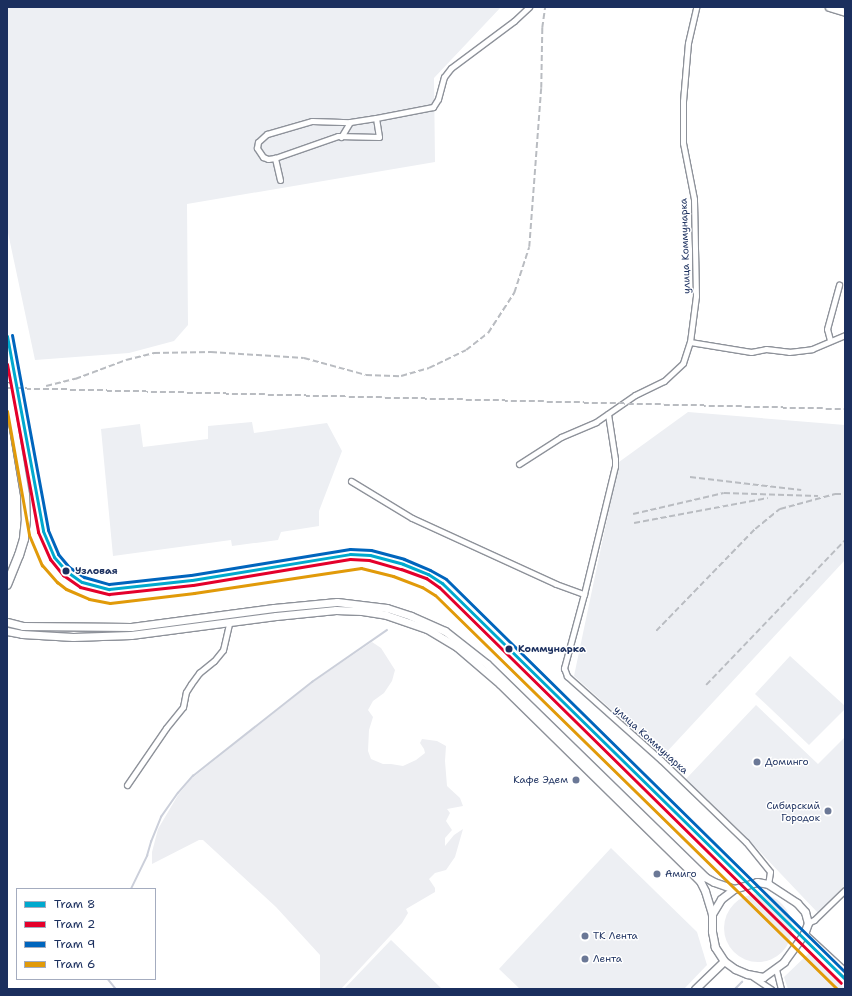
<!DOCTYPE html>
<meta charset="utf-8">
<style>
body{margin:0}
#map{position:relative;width:852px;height:996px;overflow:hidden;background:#fff;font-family:"Shantell Sans",sans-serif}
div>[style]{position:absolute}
.built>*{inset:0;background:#edeff3}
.green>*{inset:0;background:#edeef2}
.round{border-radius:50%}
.stream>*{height:1.5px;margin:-0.75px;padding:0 0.75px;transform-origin:0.75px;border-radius:0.75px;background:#cbcfda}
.roads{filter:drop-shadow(1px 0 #8e929a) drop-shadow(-1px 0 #8e929a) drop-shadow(0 1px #8e929a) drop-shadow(0 -1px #8e929a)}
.street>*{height:5px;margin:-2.5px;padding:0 2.5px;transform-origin:2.5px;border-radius:2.5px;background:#fff}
.secondary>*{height:7px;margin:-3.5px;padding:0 3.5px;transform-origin:3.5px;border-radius:3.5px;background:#fff}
.primary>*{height:8px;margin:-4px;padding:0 4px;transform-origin:4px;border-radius:4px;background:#fff}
.rail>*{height:1.5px;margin-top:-0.75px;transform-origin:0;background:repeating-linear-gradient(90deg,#b9bcc1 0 6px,transparent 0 9px)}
.tram-1>*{height:3px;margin:-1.5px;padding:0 1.5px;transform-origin:1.5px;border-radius:1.5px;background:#00a9ce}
.tram-2>*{height:3px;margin:-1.5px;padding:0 1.5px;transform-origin:1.5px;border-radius:1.5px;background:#e4002b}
.tram-3>*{height:3px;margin:-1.5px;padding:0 1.5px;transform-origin:1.5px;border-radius:1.5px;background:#0065bd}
.tram-4>*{height:3px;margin:-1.5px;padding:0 1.5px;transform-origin:1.5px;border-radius:1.5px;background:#e19a09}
.dots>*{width:11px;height:11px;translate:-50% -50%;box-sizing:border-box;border:2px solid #fff;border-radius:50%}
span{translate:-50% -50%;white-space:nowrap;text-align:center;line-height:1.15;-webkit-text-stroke:3px #fff;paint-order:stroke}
.street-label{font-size:10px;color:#1b2f5e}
.stop-label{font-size:10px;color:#1b2f5e;font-weight:700}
.left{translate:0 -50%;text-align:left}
.poi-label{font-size:10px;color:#1b2f5e}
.right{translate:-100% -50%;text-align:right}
.frame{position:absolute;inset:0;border:8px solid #1b2f5e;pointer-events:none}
.legend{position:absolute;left:16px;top:888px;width:140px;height:92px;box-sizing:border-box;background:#fff;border:1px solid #a4acbf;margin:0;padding:5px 7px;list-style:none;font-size:12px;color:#1b2f5e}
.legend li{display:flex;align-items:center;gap:8px;height:20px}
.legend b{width:20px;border:1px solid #a4acbf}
</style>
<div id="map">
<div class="built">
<div style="clip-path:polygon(7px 7px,501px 7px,434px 78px,435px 162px,187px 204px,188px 325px,174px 341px,129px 353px,35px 360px,7px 228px)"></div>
<div style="clip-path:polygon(688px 412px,845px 425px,845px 560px,663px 756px,574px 676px,619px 462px)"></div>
<div style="clip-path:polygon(252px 422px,254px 433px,327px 423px,342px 451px,319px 511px,319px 526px,281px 532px,278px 540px,232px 546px,231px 540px,113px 556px,101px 429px,140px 424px,143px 447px,208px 439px,208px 426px)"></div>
<div style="clip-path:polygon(790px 656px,845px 706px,845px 709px,809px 745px,755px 694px)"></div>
<div style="clip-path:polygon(756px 705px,818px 764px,845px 737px,845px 886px,818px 913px,746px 837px,686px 779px)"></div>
<div style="clip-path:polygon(611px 848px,697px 932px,707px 965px,684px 989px,520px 989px,499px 969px)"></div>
<div style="clip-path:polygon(391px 940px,442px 989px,344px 989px)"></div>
<div style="clip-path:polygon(809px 953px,845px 989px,788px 989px,784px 977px)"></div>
</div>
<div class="green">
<div style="clip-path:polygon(372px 642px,381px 648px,395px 670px,392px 681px,384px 693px,373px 701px,368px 710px,373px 717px,369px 730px,368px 751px,371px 759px,383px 764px,391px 764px,403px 766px,416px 760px,425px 753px,424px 749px,420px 743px,422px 739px,437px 741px,446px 746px,445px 761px,447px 786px,460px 798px,463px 806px,447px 809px,450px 813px,446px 821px,452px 830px,445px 838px,445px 846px,454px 835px,463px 829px,455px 857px,446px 870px,435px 873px,429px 879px,435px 888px,435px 892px,406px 909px,408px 913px,402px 923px,341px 989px,320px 989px,320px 955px,276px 907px,203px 840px,199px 840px,152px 864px,152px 852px,158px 829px,178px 795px,191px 779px,313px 682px)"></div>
<div class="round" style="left:724px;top:894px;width:68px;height:68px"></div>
</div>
<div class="stream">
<div style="left:131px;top:889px;width:37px;rotate:-64deg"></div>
<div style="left:147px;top:856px;width:15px;rotate:-74deg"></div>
<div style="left:151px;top:842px;width:27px;rotate:-68deg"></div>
<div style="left:161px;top:817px;width:29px;rotate:-55deg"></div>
<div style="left:178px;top:793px;width:23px;rotate:-49deg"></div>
<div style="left:193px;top:776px;width:152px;rotate:-38.3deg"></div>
<div style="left:312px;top:682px;width:91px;rotate:-34.7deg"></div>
<div style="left:108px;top:979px;width:13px;rotate:51deg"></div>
<div style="left:735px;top:989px;width:10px;rotate:-45deg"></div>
</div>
<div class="roads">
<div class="street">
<div style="left:341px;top:137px;width:17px;rotate:-59deg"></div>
<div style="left:275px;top:158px;width:7px;rotate:172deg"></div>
<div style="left:268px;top:159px;width:5px;rotate:-158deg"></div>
<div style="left:263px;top:157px;width:11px;rotate:-124deg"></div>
<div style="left:257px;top:148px;width:6px;rotate:-81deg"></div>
<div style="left:258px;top:142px;width:12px;rotate:-42deg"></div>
<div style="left:267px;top:134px;width:47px;rotate:-16.1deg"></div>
<div style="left:312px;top:121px;width:38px;rotate:2deg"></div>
<div style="left:350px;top:122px;width:26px;rotate:-9deg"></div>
<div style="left:280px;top:180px;width:23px;rotate:-103deg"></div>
<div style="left:275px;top:158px;width:67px;rotate:-19.2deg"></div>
<div style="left:338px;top:136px;width:41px;rotate:1.4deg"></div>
<div style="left:379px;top:137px;width:19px;rotate:-99deg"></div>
<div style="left:376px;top:118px;width:58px;rotate:-10.9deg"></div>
<div style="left:433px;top:107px;width:9px;rotate:-58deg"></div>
<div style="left:438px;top:99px;width:23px;rotate:-75deg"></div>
<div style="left:444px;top:77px;width:11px;rotate:-52deg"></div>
<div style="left:451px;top:68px;width:79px;rotate:-36.7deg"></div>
<div style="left:514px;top:21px;width:21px;rotate:-43deg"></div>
<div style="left:830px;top:340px;width:11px;rotate:-105deg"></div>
<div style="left:827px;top:329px;width:46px;rotate:-74.7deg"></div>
<div style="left:690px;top:342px;width:62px;rotate:9.3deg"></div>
<div style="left:751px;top:352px;width:15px;rotate:-11deg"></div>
<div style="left:766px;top:349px;width:23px;rotate:7deg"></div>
<div style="left:789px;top:352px;width:23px;rotate:-7deg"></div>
<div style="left:812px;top:349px;width:36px;rotate:-23deg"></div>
<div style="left:608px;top:414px;width:46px;rotate:81.2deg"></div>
<div style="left:615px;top:459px;width:7px;rotate:90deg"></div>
<div style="left:615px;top:466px;width:132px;rotate:103.6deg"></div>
<div style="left:584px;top:594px;width:77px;rotate:105.1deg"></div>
<div style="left:564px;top:668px;width:9px;rotate:69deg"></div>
<div style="left:567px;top:676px;width:126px;rotate:41.8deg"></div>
<div style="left:661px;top:760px;width:118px;rotate:44deg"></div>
<div style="left:746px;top:842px;width:38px;rotate:51deg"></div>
<div style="left:770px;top:872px;width:12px;rotate:99deg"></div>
<div style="left:519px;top:464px;width:50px;rotate:-32.7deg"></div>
<div style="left:561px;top:437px;width:38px;rotate:-23deg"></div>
<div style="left:596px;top:422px;width:47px;rotate:-34.7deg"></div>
<div style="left:635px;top:395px;width:32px;rotate:-26deg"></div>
<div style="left:664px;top:381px;width:26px;rotate:-43deg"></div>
<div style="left:683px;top:363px;width:22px;rotate:-72deg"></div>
<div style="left:690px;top:342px;width:46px;rotate:-82.6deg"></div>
<div style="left:696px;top:296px;width:97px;rotate:-91.2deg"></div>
<div style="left:694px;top:199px;width:57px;rotate:-101.1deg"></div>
<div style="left:683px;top:143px;width:42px;rotate:-90deg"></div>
<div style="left:683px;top:101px;width:58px;rotate:-85.1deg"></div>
<div style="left:688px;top:43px;width:37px;rotate:-77deg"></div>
<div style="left:351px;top:481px;width:71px;rotate:31.2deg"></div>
<div style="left:412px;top:518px;width:158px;rotate:24.6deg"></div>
<div style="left:556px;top:584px;width:30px;rotate:20deg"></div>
<div style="left:127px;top:785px;width:69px;rotate:-55.6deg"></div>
<div style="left:166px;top:728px;width:27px;rotate:-51deg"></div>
<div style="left:183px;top:707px;width:15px;rotate:-79deg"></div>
<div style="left:186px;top:692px;width:9px;rotate:-58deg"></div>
<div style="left:191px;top:684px;width:14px;rotate:-54deg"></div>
<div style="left:199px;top:673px;width:19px;rotate:-39deg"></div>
<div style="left:214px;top:661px;width:14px;rotate:-51deg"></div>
<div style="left:223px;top:650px;width:28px;rotate:-77deg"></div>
<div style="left:808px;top:923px;width:7px;rotate:-27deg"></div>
<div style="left:814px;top:920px;width:43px;rotate:-44.1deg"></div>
<div style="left:776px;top:969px;width:21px;rotate:76deg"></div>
<div style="left:753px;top:977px;width:22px;rotate:34deg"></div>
</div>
<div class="secondary">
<div style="left:829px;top:7px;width:17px;rotate:17deg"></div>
<div style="left:7px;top:622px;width:16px;rotate:14deg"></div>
<div style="left:23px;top:626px;width:108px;rotate:0.5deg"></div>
<div style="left:131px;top:627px;width:144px;rotate:-7.6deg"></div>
<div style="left:274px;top:608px;width:63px;rotate:-5.4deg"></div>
<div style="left:337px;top:602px;width:50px;rotate:6.8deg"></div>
<div style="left:387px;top:608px;width:25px;rotate:18deg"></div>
<div style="left:411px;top:616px;width:37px;rotate:24deg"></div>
<div style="left:445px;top:631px;width:53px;rotate:38.2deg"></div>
<div style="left:487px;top:664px;width:305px;rotate:44.3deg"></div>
<div style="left:705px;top:877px;width:10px;rotate:29deg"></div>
<div style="left:714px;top:882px;width:21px;rotate:19deg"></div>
<div style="left:734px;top:889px;width:24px;rotate:-17deg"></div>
<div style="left:757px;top:882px;width:11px;rotate:10deg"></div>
<div style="left:768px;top:884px;width:35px;rotate:33deg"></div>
<div style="left:797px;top:903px;width:12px;rotate:48deg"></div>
<div style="left:805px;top:912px;width:11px;rotate:75deg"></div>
<div style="left:808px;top:923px;width:12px;rotate:110deg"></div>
<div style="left:804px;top:934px;width:34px;rotate:126deg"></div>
<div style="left:784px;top:962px;width:26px;rotate:144deg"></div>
<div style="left:763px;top:977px;width:16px;rotate:-169deg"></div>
<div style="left:747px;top:974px;width:13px;rotate:-157deg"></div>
<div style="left:735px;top:969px;width:14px;rotate:-144deg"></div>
<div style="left:724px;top:961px;width:17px;rotate:-123deg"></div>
<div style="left:715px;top:947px;width:16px;rotate:-101deg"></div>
<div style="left:712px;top:931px;width:17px;rotate:-90deg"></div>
<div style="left:712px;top:914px;width:17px;rotate:-59deg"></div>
<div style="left:721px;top:899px;width:16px;rotate:-38deg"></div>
<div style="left:7px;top:631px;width:15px;rotate:11deg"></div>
<div style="left:22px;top:634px;width:51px;rotate:3.4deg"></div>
<div style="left:73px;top:637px;width:58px;rotate:-2deg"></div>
<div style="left:131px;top:635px;width:146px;rotate:-7.5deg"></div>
<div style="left:276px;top:616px;width:60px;rotate:-5.7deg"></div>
<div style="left:336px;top:610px;width:26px;rotate:2deg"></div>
<div style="left:362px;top:611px;width:24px;rotate:9deg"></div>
<div style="left:386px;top:615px;width:43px;rotate:18.9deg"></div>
<div style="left:427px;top:629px;width:35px;rotate:31deg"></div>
<div style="left:457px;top:647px;width:57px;rotate:40.7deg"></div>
<div style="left:500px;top:684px;width:268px;rotate:44.5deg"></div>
<div style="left:691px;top:872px;width:13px;rotate:45deg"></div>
<div style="left:700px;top:881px;width:11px;rotate:63deg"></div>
<div style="left:705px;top:891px;width:24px;rotate:73deg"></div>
<div style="left:804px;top:934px;width:56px;rotate:42.8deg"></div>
<div style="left:695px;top:989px;width:40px;rotate:-44deg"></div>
</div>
<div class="primary">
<div style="left:7px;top:387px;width:109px;rotate:80.5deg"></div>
<div style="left:25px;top:495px;width:24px;rotate:88deg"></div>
<div style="left:26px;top:519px;width:20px;rotate:96deg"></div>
<div style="left:24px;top:539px;width:17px;rotate:107deg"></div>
<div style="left:19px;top:555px;width:32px;rotate:112deg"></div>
</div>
</div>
<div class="rail">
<div style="left:46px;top:386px;width:30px;rotate:-14deg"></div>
<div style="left:75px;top:379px;width:54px;rotate:-20.4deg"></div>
<div style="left:126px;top:360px;width:29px;rotate:-14deg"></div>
<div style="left:154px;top:353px;width:57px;rotate:-1deg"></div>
<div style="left:211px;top:352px;width:93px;rotate:3.7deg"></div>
<div style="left:304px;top:358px;width:64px;rotate:15.3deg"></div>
<div style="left:366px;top:375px;width:35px;rotate:2deg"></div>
<div style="left:401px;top:376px;width:29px;rotate:-16deg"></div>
<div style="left:429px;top:368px;width:41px;rotate:-25.9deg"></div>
<div style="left:466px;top:350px;width:28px;rotate:-38deg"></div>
<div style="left:488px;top:333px;width:48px;rotate:-57deg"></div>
<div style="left:514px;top:293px;width:48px;rotate:-71.9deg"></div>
<div style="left:529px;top:247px;width:159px;rotate:-85.7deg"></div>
<div style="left:541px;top:88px;width:60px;rotate:-89deg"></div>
<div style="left:542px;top:28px;width:21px;rotate:-82deg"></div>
<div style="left:7px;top:388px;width:838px;rotate:1.44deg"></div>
<div style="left:690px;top:477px;width:112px;rotate:6.7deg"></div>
<div style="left:633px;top:514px;width:93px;rotate:-13deg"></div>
<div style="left:724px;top:493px;width:94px;rotate:1.8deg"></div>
<div style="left:634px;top:523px;width:136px;rotate:-10.6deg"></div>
<div style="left:656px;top:631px;width:142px;rotate:-45.9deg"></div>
<div style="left:755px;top:529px;width:32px;rotate:-39deg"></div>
<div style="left:780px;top:509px;width:57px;rotate:-15.3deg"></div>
<div style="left:835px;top:494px;width:10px"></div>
<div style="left:706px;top:685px;width:201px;rotate:-46.2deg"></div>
</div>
<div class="tram-1">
<div style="left:7px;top:336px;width:198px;rotate:79.5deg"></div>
<div style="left:43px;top:531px;width:28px;rotate:67deg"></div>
<div style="left:54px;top:557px;width:18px;rotate:49deg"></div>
<div style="left:66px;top:571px;width:19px;rotate:35deg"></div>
<div style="left:82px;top:582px;width:28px;rotate:15deg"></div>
<div style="left:109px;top:589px;width:83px;rotate:-6.2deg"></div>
<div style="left:192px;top:580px;width:160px;rotate:-9.3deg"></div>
<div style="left:350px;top:554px;width:20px;rotate:3deg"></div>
<div style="left:370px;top:555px;width:34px;rotate:15deg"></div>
<div style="left:403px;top:564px;width:27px;rotate:22deg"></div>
<div style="left:428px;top:574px;width:17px;rotate:33deg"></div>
<div style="left:442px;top:583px;width:565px;rotate:44.5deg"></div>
</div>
<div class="tram-2">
<div style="left:7px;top:364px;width:171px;rotate:79.5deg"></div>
<div style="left:38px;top:532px;width:30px;rotate:66deg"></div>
<div style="left:50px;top:559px;width:21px;rotate:51deg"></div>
<div style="left:63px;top:575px;width:21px;rotate:35deg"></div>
<div style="left:80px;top:587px;width:30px;rotate:14deg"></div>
<div style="left:109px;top:594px;width:84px;rotate:-6.1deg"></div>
<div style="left:193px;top:585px;width:159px;rotate:-9.4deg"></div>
<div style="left:350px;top:559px;width:19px;rotate:3deg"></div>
<div style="left:369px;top:560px;width:33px;rotate:16deg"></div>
<div style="left:401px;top:569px;width:27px;rotate:20deg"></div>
<div style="left:426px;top:578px;width:16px;rotate:35deg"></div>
<div style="left:439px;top:587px;width:564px;rotate:44.57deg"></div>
</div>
<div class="tram-3">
<div style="left:12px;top:335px;width:198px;rotate:79.5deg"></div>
<div style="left:48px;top:530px;width:26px;rotate:67deg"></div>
<div style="left:58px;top:554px;width:17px;rotate:50deg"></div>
<div style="left:69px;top:567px;width:18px;rotate:34deg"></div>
<div style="left:84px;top:577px;width:26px;rotate:16deg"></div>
<div style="left:109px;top:584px;width:82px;rotate:-6.3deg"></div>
<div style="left:191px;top:575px;width:161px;rotate:-9.3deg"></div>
<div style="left:350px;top:549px;width:21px;rotate:3deg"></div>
<div style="left:371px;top:550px;width:34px;rotate:15deg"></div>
<div style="left:404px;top:559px;width:28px;rotate:23deg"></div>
<div style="left:430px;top:570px;width:18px;rotate:29deg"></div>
<div style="left:446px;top:579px;width:560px;rotate:44.57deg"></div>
</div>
<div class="tram-4">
<div style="left:7px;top:411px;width:126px;rotate:79.9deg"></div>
<div style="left:29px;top:535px;width:33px;rotate:67deg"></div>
<div style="left:42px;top:565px;width:23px;rotate:49deg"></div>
<div style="left:57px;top:582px;width:11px;rotate:38deg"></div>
<div style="left:66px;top:589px;width:25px;rotate:23deg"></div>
<div style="left:89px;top:599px;width:21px;rotate:11deg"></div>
<div style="left:110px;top:603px;width:85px;rotate:-6.8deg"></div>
<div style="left:194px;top:593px;width:169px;rotate:-8.5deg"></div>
<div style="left:361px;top:568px;width:33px;rotate:14deg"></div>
<div style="left:393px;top:576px;width:31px;rotate:21deg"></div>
<div style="left:422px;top:587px;width:15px;rotate:32deg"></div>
<div style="left:435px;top:595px;width:563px;rotate:44.42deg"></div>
</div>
<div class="dots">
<div style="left:66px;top:571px;background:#1b2f5e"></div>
<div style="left:509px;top:649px;background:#1b2f5e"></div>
<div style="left:757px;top:762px;background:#6b7896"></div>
<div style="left:576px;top:780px;background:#6b7896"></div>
<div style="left:828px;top:811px;background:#6b7896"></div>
<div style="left:657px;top:874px;background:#6b7896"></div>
<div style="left:585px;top:936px;background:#6b7896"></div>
<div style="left:585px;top:959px;background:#6b7896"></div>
</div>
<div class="street-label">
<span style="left:685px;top:246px;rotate:-92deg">улица Коммунарка</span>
<span style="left:651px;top:740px;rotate:42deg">улица Коммунарка</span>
</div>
<div class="stop-label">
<span class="left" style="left:75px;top:571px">Узловая</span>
<span class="left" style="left:518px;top:649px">Коммунарка</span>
</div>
<div class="poi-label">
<span class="left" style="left:765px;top:762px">Доминго</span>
<span class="right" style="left:568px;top:780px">Кафе Эдем</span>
<span class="right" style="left:820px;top:811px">Сибирский<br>Городок</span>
<span class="left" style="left:665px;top:874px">Амиго</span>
<span class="left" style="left:593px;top:936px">ТК Лента</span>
<span class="left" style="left:593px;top:959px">Лента</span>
</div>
<div class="frame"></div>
<ul class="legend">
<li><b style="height:5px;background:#00a9ce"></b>Tram 8</li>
<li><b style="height:5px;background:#e4002b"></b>Tram 2</li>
<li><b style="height:5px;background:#0065bd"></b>Tram 9</li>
<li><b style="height:5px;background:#e19a09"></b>Tram 6</li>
</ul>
</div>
